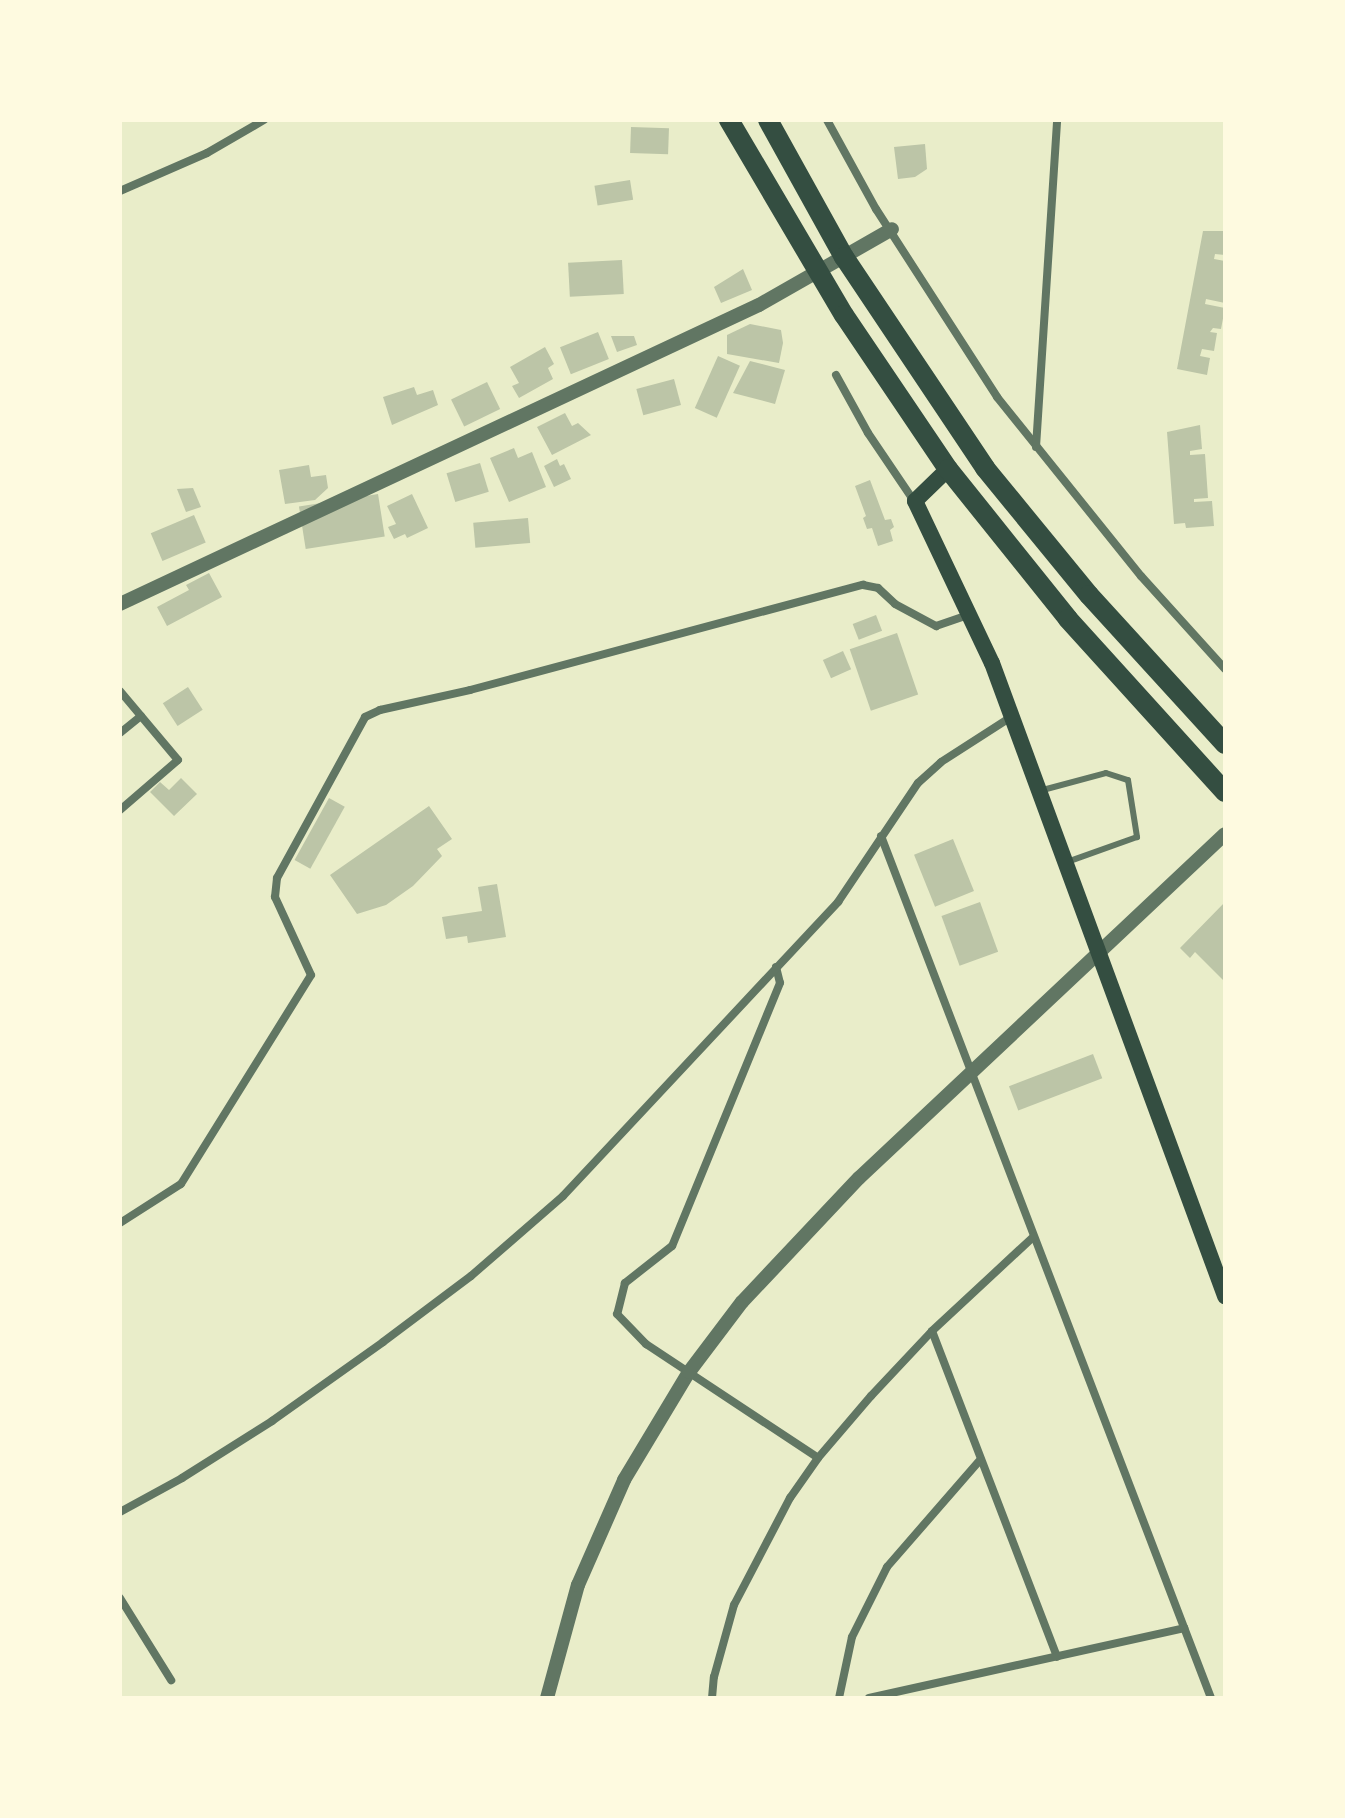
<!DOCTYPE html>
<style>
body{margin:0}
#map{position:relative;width:1345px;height:1818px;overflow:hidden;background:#e9edc9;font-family:"Roboto Condensed",sans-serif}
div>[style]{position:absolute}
.building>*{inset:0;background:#bcc5a7;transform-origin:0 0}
.service>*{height:6px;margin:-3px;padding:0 3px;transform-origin:3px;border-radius:3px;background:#617663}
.minor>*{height:8px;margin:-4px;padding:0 4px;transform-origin:4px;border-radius:4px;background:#617663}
.tertiary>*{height:14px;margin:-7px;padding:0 7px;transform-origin:7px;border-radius:7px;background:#617663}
.secondary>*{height:16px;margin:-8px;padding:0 8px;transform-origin:8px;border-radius:8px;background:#344e41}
.trunk>*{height:20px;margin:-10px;padding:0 10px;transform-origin:10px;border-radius:10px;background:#344e41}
span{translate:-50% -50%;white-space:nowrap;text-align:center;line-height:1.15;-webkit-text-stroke:8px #fefae0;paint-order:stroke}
.frame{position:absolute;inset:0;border:122px solid #fefae0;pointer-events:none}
</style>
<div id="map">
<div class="building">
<div style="left:631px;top:127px;width:38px;height:26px;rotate:2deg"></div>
<div style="clip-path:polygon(925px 144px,927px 169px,915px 177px,898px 179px,894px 147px)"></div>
<div style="left:630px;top:180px;width:20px;height:36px;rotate:81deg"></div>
<div style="clip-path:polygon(1203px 231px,1225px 231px,1225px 255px,1215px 254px,1214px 259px,1225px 261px,1225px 303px,1206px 299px,1205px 304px,1225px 308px,1221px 329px,1213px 328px,1210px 332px,1217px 333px,1214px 351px,1202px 349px,1200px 356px,1210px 358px,1207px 375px,1177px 369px)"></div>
<div style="left:622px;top:260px;width:34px;height:54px;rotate:87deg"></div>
<div style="clip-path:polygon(743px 269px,752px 290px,721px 303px,714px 287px)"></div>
<div style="clip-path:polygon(750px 324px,781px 330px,783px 343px,779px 363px,727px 354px,727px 335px)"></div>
<div style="left:598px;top:332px;width:29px;height:41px;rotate:68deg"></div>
<div style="clip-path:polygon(611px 336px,634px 336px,637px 345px,617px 352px)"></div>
<div style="clip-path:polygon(545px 347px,554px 364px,548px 368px,553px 379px,519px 398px,512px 386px,519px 383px,510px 367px)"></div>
<div style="left:718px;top:356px;width:24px;height:57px;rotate:24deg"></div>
<div style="clip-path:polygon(750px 361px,785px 370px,775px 404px,733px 393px)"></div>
<div style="left:674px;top:379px;width:27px;height:39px;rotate:75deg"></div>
<div style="left:487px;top:382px;width:30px;height:40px;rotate:64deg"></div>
<div style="clip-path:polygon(414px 387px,417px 395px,433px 390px,438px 405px,392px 425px,383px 397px)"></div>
<div style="clip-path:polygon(565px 413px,572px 426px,578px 423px,591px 435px,552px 455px,537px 427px)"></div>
<div style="clip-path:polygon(1200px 425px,1202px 449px,1190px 451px,1190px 455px,1205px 454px,1208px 498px,1194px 499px,1194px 502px,1212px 501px,1214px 526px,1186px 528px,1185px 523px,1174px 524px,1167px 432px)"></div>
<div style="clip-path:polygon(514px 448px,518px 458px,532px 452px,546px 487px,509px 502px,490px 458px)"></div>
<div style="clip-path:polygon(557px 459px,560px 466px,564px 464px,571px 479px,554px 487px,544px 466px)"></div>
<div style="left:480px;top:463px;width:30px;height:35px;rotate:73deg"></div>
<div style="clip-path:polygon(309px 465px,311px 477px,326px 475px,328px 488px,315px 500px,285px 504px,279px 470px)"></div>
<div style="clip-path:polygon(870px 480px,885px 520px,891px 519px,894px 527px,890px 530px,893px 541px,878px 546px,872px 528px,867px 529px,863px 518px,866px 516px,855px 486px)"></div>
<div style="clip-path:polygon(193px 488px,201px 507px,186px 512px,177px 489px)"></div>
<div style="left:378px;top:494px;width:43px;height:80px;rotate:81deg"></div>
<div style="clip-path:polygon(412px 494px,428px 528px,407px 538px,405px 534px,394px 539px,388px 527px,396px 524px,387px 506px)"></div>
<div style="left:194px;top:515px;width:30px;height:47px;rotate:67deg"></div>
<div style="left:528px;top:518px;width:25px;height:55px;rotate:85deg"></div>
<div style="clip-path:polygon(209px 573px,222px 597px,167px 626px,157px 607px,189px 590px,186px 585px)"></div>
<div style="left:876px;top:615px;width:17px;height:25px;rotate:69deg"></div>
<div style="left:897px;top:633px;width:65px;height:50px;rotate:71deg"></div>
<div style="left:843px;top:651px;width:20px;height:22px;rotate:66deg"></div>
<div style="left:188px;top:687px;width:27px;height:30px;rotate:57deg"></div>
<div style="clip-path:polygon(181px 778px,197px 794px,174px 816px,150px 792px,160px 782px,169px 790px)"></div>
<div style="left:329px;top:798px;width:18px;height:71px;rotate:29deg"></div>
<div style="clip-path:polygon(429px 806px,452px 839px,437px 849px,442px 856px,413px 886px,386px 905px,357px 914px,330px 875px)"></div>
<div style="left:953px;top:839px;width:56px;height:42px;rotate:68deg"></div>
<div style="clip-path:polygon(497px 884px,506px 937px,468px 943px,467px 936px,446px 939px,442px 917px,482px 911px,478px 887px)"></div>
<div style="left:980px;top:902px;width:53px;height:41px;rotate:70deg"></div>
<div style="clip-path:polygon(1225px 902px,1225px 982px,1195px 952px,1190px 958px,1180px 948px)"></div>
<div style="left:1093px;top:1054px;width:26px;height:90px;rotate:69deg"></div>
</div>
<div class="service">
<div style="left:1039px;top:791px;width:69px;rotate:-15deg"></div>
<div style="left:1106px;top:773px;width:23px;rotate:18deg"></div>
<div style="left:1128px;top:780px;width:58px;rotate:81deg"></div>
<div style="left:1137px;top:837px;width:74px;rotate:160.3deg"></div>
</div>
<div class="minor">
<div style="left:827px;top:120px;width:102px;rotate:61.2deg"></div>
<div style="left:876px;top:209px;width:224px;rotate:57.2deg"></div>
<div style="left:997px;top:397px;width:230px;rotate:51.2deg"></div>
<div style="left:1141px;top:576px;width:125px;rotate:47.9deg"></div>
<div style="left:120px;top:191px;width:95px;rotate:-23.6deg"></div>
<div style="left:207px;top:153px;width:66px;rotate:-30.1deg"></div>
<div style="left:836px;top:375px;width:66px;rotate:61.1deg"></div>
<div style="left:868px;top:433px;width:82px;rotate:55.9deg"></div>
<div style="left:1036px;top:447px;width:328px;rotate:-86.3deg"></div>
<div style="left:120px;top:691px;width:90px;rotate:50deg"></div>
<div style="left:178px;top:760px;width:77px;rotate:139.2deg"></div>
<div style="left:120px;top:733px;width:27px;rotate:-39deg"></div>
<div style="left:881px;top:836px;width:923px;rotate:69.05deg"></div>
<div style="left:776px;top:967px;width:16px;rotate:76deg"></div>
<div style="left:780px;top:983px;width:284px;rotate:112.3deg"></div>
<div style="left:672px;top:1246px;width:60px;rotate:141.8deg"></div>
<div style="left:625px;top:1283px;width:32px;rotate:104deg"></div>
<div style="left:617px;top:1314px;width:42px;rotate:46deg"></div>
<div style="left:646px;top:1344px;width:206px;rotate:33.5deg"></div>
<div style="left:120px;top:1223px;width:72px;rotate:-32.6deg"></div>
<div style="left:181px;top:1184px;width:246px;rotate:-58.1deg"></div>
<div style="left:311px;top:975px;width:86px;rotate:-114.8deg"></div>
<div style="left:275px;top:897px;width:19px;rotate:-84deg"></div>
<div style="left:277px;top:878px;width:183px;rotate:-61.3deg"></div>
<div style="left:365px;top:717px;width:17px;rotate:-25deg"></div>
<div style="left:380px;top:710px;width:92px;rotate:-12.5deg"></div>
<div style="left:470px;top:690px;width:407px;rotate:-15deg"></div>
<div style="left:863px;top:585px;width:15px;rotate:11deg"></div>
<div style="left:878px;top:588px;width:23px;rotate:43deg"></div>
<div style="left:895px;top:604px;width:47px;rotate:28.2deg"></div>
<div style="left:936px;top:626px;width:37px;rotate:-19deg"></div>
<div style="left:932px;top:1331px;width:349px;rotate:69deg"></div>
<div style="left:120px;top:1512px;width:71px;rotate:-28.7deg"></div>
<div style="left:182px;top:1478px;width:107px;rotate:-32.3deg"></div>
<div style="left:272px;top:1421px;width:136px;rotate:-35.4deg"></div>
<div style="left:383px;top:1342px;width:110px;rotate:-36.9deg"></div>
<div style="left:471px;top:1276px;width:122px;rotate:-41deg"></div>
<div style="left:563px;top:1196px;width:403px;rotate:-46.9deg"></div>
<div style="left:838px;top:902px;width:143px;rotate:-56.1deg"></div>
<div style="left:918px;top:783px;width:31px;rotate:-42deg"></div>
<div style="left:941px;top:762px;width:83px;rotate:-32.7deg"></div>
<div style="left:120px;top:1598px;width:97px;rotate:58.1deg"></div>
<div style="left:712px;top:1698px;width:21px;rotate:-85deg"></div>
<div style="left:714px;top:1677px;width:75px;rotate:-74.5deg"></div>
<div style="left:734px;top:1605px;width:121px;rotate:-62.4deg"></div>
<div style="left:790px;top:1498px;width:49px;rotate:-55deg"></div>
<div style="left:818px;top:1458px;width:82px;rotate:-49.5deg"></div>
<div style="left:871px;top:1396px;width:89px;rotate:-46.8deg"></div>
<div style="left:932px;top:1331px;width:138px;rotate:-42.9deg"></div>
<div style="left:839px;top:1698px;width:62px;rotate:-78deg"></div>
<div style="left:852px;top:1637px;width:78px;rotate:-63.4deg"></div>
<div style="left:887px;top:1567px;width:140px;rotate:-49deg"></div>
<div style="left:869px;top:1698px;width:323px;rotate:-12.5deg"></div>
</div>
<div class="tertiary">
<div style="left:120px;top:604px;width:705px;rotate:-25.08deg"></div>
<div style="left:759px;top:305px;width:153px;rotate:-29.7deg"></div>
<div style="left:547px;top:1698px;width:117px;rotate:-74.7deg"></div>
<div style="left:578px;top:1585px;width:115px;rotate:-66.3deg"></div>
<div style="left:624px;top:1480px;width:126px;rotate:-59deg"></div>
<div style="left:689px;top:1372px;width:88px;rotate:-52.9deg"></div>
<div style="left:742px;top:1302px;width:170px;rotate:-46.7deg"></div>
<div style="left:859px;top:1178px;width:502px;rotate:-43.23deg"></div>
</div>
<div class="secondary">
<div style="left:948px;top:469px;width:46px;rotate:135.9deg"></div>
<div style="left:915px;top:501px;width:179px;rotate:64.6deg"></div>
<div style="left:992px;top:663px;width:675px;rotate:69.79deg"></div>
</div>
<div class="trunk">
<div style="left:729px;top:120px;width:226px;rotate:59.5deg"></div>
<div style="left:844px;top:315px;width:186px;rotate:56deg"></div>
<div style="left:948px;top:469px;width:192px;rotate:51.3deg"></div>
<div style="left:1068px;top:619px;width:234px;rotate:47.8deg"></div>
<div style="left:768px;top:120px;width:157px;rotate:61deg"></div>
<div style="left:844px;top:257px;width:254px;rotate:56.2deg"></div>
<div style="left:985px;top:468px;width:164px;rotate:50.7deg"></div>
<div style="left:1089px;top:595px;width:202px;rotate:47.6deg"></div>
</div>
<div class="frame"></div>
</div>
